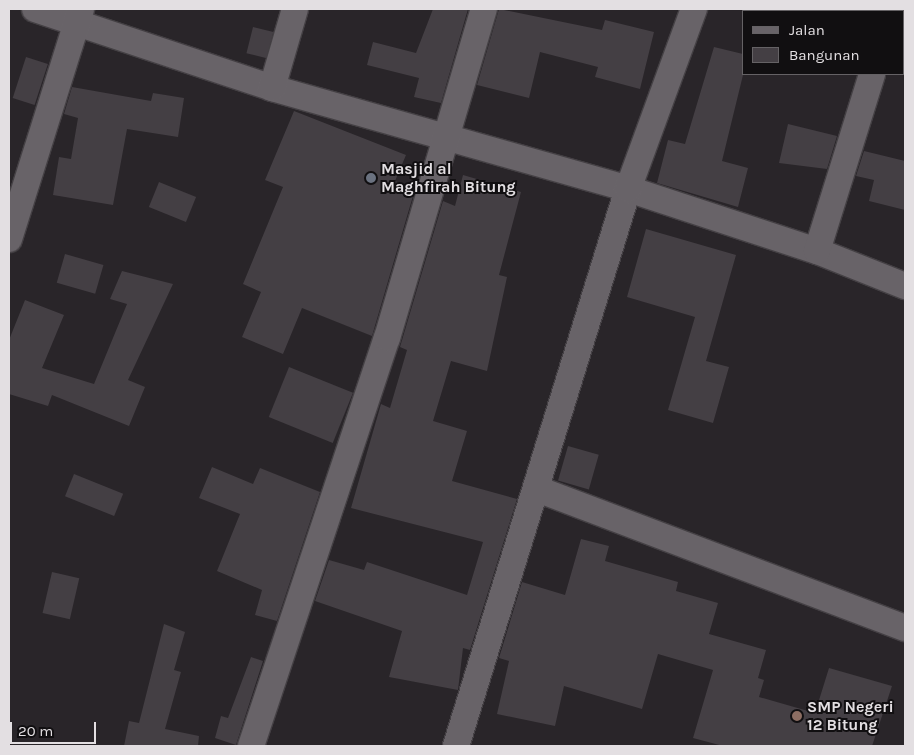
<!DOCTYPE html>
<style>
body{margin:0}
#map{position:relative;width:914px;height:755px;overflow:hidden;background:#292529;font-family:Karla,sans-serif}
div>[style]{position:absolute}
.building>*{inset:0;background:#443f44;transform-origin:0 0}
.roads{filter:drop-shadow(1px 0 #444044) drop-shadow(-1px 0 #444044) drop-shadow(0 1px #444044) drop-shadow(0 -1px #444044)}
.minor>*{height:26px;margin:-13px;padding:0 13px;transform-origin:13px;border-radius:13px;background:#686368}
.dots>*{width:14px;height:14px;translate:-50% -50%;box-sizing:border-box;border:2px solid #110f11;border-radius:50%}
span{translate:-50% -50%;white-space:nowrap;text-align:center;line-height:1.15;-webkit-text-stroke:4px #110f11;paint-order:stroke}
.poi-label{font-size:16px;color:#e3dfe2;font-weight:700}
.left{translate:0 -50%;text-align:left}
.frame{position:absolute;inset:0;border:10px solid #e3dfe2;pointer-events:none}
.legend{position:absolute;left:742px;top:10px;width:162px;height:65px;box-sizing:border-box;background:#110f11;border:1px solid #656265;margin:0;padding:6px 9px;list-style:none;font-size:15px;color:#e3dfe2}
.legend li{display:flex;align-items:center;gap:10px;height:25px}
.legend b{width:25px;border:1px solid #656265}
.scale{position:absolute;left:10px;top:722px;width:86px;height:22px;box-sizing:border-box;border:2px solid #e3dfe2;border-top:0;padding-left:6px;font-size:15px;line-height:18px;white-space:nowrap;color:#e3dfe2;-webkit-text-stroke:4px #110f11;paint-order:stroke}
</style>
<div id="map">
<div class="building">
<div style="clip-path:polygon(433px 9px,468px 9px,441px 103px,414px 97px,419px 78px,367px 65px,373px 42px,416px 53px)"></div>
<div style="clip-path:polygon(499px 9px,602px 30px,605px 20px,654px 32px,640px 89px,595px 77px,598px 67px,540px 52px,529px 98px,477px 85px)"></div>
<div style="left:253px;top:27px;width:21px;height:27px;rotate:14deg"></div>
<div style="clip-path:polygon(714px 47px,743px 54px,743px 75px,722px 161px,748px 168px,738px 207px,657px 183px,668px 140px,685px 144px)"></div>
<div style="left:26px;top:57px;width:23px;height:43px;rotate:18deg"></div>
<div style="clip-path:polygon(72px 87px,151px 101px,153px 93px,184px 98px,178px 137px,127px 129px,113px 205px,53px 195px,59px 157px,71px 159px,78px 118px,64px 114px)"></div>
<div style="clip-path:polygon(294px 111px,406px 155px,395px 181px,415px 189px,372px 336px,302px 308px,283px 354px,242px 337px,261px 292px,243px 284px,283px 187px,265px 180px)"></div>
<div style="clip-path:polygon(788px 124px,837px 136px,827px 169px,779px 163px)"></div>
<div style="clip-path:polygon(864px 151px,905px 161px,905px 210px,869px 201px,874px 180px,856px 176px)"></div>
<div style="clip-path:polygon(463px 175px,521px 192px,499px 275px,507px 277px,487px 371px,451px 361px,433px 421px,467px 431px,452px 481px,517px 499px,470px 650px,463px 648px,458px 690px,389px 677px,402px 631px,315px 601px,329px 560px,364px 570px,367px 562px,467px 595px,483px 542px,351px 508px,381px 404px,390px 408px,407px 350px,400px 347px,443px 201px,455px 206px)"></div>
<div style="left:159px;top:182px;width:40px;height:27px;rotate:22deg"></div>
<div style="clip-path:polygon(646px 229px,736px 255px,706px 361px,729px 367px,713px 423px,668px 410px,695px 317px,627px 297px)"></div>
<div style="left:65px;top:254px;width:40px;height:30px;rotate:16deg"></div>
<div style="clip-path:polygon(122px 271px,173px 284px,128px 380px,145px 387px,129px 426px,52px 395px,48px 406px,9px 394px,9px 340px,25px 300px,64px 315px,42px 368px,94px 384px,127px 304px,110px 299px)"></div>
<div style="left:289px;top:367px;width:69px;height:54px;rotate:22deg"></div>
<div style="left:568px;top:446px;width:32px;height:36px;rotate:16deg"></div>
<div style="clip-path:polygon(212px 467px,253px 484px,260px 468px,320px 492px,277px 621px,255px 615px,262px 590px,217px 571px,240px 514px,199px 498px)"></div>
<div style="left:74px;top:474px;width:53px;height:24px;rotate:22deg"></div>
<div style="clip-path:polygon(581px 539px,609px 546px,605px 561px,678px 582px,676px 591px,718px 603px,709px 634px,766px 650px,758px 678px,764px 680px,759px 697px,815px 713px,829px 668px,892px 686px,872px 746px,723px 746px,693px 738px,713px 670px,658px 654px,642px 709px,564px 686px,555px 726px,497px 714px,509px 661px,499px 658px,522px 582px,565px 595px)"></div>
<div style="left:52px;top:572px;width:28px;height:42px;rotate:13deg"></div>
<div style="clip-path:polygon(164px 624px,185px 632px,174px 670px,181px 672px,165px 729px,199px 736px,198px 746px,124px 746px,129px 721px,139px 723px)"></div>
<div style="clip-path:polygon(251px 657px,263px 661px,236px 745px,215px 738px,221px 716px,228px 718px)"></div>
</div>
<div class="roads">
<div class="minor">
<div style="left:35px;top:9px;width:250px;rotate:18.4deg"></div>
<div style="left:272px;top:88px;width:370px;rotate:15.8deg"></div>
<div style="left:628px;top:189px;width:199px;rotate:18.2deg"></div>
<div style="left:817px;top:251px;width:95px;rotate:21.7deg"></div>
<div style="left:891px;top:11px;width:2px;rotate:-63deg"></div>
<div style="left:272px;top:88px;width:82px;rotate:-73.8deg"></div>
<div style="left:9px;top:239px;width:241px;rotate:-72.6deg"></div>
<div style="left:817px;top:251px;width:185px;rotate:-72.7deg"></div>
<div style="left:537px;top:489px;width:393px;rotate:20.7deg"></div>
<div style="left:251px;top:746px;width:430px;rotate:-71.6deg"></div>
<div style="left:387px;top:338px;width:343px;rotate:-73.6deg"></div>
<div style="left:456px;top:746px;width:583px;rotate:-72.84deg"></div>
<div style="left:628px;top:189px;width:192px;rotate:-69.9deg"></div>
</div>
</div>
<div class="dots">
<div style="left:371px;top:178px;background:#6b7280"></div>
<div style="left:797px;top:716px;background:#8d6e63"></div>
</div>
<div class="poi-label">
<span class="left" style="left:381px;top:178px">Masjid al<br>Maghfirah Bitung</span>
<span class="left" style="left:807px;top:716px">SMP Negeri<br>12 Bitung</span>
</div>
<div class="frame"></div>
<ul class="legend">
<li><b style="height:6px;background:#686368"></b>Jalan</li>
<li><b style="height:14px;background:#443f44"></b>Bangunan</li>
</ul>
<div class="scale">20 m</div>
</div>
